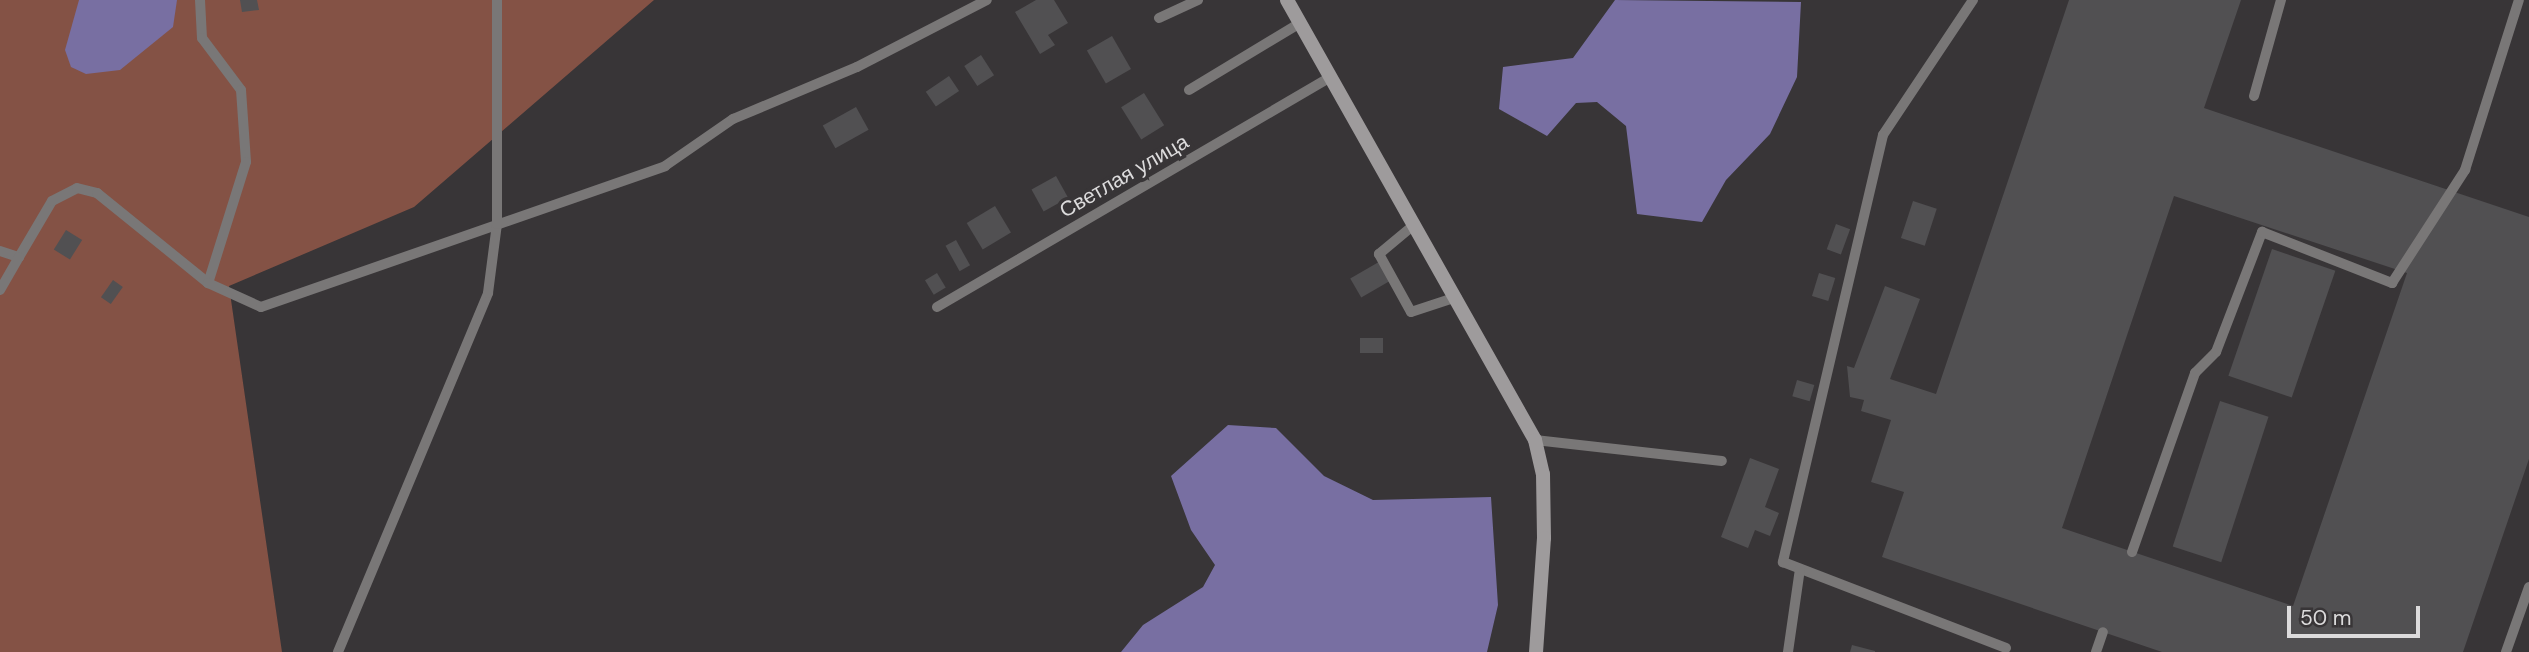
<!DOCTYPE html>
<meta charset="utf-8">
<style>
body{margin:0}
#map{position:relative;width:2529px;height:652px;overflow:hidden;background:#383537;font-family:"DM Sans",sans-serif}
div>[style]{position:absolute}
.green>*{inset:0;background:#845245}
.water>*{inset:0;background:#786fa2}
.building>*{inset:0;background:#515052;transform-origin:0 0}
.lane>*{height:10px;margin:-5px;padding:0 5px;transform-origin:5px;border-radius:5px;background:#797777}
.secondary>*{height:14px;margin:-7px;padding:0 7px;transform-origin:7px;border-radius:7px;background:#9e9b9c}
span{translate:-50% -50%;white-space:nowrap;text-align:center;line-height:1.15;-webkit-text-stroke:7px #383537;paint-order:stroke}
.street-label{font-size:21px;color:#dcdbdc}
.scale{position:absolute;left:2287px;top:606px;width:133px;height:32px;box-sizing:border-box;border:4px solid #dcdbdc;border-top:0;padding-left:9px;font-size:21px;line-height:24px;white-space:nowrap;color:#dcdbdc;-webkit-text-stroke:5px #383537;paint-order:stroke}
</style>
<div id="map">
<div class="green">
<div style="clip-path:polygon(0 0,654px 0,414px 207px,229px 286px,282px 652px,0 652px)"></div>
</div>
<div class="water">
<div style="clip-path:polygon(79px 0,177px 0,173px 27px,120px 70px,86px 74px,71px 67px,65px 50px)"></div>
<div style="clip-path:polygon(1615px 0,1801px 2px,1797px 77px,1770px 134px,1726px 180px,1702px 222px,1637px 214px,1626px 126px,1597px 102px,1576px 103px,1547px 136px,1499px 109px,1503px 67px,1573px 58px)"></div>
<div style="clip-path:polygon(1228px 425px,1276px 428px,1324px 476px,1373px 500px,1491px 497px,1498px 605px,1487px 652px,1121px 652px,1143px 625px,1203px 587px,1215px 565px,1191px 530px,1171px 476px)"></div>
</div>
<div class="building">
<div style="clip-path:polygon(240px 0,257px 0,259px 10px,242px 12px)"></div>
<div style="clip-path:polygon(1036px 0,1054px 0,1068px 23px,1048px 35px,1055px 45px,1040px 54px,1015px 12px)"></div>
<div style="clip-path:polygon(evenodd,2069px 0,2241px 0,2204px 108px,2529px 217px,2529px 459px,2463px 652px,2162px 652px,1882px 557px,1904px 492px,1871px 482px,1891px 420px,1861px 411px,1864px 400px,1850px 397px,1847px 366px,1854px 368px,1885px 286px,1920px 299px,1890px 379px,1936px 394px,2069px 0,2174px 196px,2407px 273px,2293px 606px,2062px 528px,2174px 196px)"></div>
<div style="left:1112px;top:36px;width:38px;height:29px;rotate:60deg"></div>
<div style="left:981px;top:55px;width:24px;height:20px;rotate:57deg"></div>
<div style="left:949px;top:76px;width:18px;height:28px;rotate:56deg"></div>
<div style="left:1144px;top:93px;width:38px;height:27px;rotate:58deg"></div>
<div style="left:856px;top:107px;width:26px;height:38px;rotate:61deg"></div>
<div style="left:1056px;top:176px;width:25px;height:28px;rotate:61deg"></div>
<div style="left:1913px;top:201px;width:25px;height:39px;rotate:18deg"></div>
<div style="left:995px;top:206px;width:31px;height:33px;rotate:59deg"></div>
<div style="left:1836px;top:224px;width:15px;height:27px;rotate:20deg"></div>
<div style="left:66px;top:230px;width:19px;height:23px;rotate:32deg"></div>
<div style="left:956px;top:240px;width:29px;height:12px;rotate:61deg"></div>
<div style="left:2272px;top:249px;width:67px;height:134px;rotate:19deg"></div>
<div style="left:1384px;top:259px;width:22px;height:39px;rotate:60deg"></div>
<div style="left:937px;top:273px;width:17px;height:14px;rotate:59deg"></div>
<div style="left:1819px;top:273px;width:17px;height:24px;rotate:17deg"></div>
<div style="left:113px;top:280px;width:12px;height:21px;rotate:35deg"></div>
<div style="left:1360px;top:338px;width:23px;height:15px"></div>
<div style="left:1797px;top:380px;width:18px;height:17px;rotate:16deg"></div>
<div style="left:2220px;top:401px;width:51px;height:153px;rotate:18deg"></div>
<div style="clip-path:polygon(1750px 458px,1779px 469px,1765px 507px,1779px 513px,1770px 536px,1755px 530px,1748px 548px,1721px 537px)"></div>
<div style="clip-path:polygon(1852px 645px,1875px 651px,1875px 652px,1850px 652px)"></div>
</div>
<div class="lane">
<div style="left:200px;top:0;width:38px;rotate:87deg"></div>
<div style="left:202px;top:38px;width:65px;rotate:53.1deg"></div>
<div style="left:241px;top:90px;width:72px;rotate:86deg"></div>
<div style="left:246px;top:162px;width:127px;rotate:107.4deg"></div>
<div style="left:1973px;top:0;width:162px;rotate:123.7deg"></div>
<div style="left:1883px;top:135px;width:439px;rotate:103.2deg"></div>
<div style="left:1783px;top:562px;width:239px;rotate:21.1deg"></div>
<div style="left:1159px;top:18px;width:43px;rotate:-24.8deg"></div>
<div style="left:1189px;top:90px;width:130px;rotate:-31.1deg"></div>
<div style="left:2254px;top:96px;width:100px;rotate:-74.3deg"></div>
<div style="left:1415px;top:224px;width:47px;rotate:140.2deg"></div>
<div style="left:1379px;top:254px;width:66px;rotate:61.1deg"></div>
<div style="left:1411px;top:312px;width:48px;rotate:-18.1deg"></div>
<div style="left:0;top:251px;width:20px;rotate:18deg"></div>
<div style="left:19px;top:257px;width:65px;rotate:-59.5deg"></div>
<div style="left:52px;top:201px;width:28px;rotate:-27deg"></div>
<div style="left:77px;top:188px;width:21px;rotate:14deg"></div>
<div style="left:97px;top:193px;width:143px;rotate:39deg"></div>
<div style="left:208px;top:283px;width:58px;rotate:24.4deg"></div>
<div style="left:261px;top:307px;width:428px;rotate:-19.2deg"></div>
<div style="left:665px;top:166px;width:83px;rotate:-34.7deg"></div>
<div style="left:733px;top:119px;width:134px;rotate:-22.8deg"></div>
<div style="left:857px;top:67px;width:146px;rotate:-27.3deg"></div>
<div style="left:0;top:290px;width:38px;rotate:-60deg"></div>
<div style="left:937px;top:307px;width:455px;rotate:-30.3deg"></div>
<div style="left:1535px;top:440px;width:188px;rotate:6.4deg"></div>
<div style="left:2132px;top:552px;width:190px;rotate:-70.6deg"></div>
<div style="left:2195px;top:373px;width:30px;rotate:-45deg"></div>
<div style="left:2216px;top:352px;width:129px;rotate:-69deg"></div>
<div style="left:2262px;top:232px;width:140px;rotate:21.4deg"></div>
<div style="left:2392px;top:283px;width:135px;rotate:-57.1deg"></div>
<div style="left:2465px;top:170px;width:178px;rotate:-72.4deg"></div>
<div style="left:338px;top:652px;width:389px;rotate:-67.3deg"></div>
<div style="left:488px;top:293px;width:70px;rotate:-82.6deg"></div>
<div style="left:497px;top:224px;width:224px;rotate:-90deg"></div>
<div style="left:1788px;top:652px;width:84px;rotate:-81.8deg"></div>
<div style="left:2096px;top:652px;width:21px;rotate:-71deg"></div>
<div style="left:2506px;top:652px;width:69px;rotate:-70.5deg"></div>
</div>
<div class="secondary">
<div style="left:1287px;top:0;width:505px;rotate:60.59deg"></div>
<div style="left:1535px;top:440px;width:35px;rotate:77deg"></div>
<div style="left:1543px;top:474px;width:64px;rotate:89.1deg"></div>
<div style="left:1544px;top:538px;width:114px;rotate:94deg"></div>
</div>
<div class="street-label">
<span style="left:1124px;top:176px;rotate:-30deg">Светлая улица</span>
</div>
<div class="scale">50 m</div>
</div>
